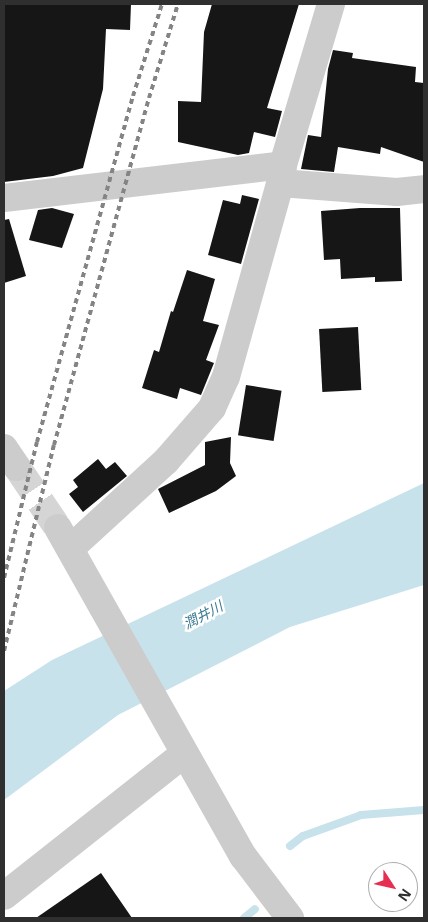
<!DOCTYPE html>
<meta charset="utf-8">
<style>
body{margin:0}
#map{position:relative;width:428px;height:922px;overflow:hidden;background:#fff;font-family:"Open Sans","Noto Sans JP",sans-serif}
div>[style]{position:absolute}
.water>*{inset:0;background:#c8e2ec}
.stream>*{height:8px;margin:-4px;padding:0 4px;transform-origin:4px;border-radius:4px;background:#c8e2ec}
.building>*{inset:0;background:#161616;transform-origin:0 0}
.minor-tunnel>*{height:28px;margin-top:-14px;transform-origin:0;background:repeating-linear-gradient(90deg,#d5d5d5 0 28px,transparent 0 42px)}
.minor>*{height:28px;margin:-14px;padding:0 14px;transform-origin:14px;border-radius:14px;background:#ccc}
.rail>*{height:4px;margin-top:-2px;transform-origin:0;background:repeating-linear-gradient(90deg,#848484 0 5px,transparent 0 9px)}
span{translate:-50% -50%;white-space:nowrap;text-align:center;line-height:1.15;-webkit-text-stroke:5px #fff;paint-order:stroke}
.water-label{font-size:14px;color:#3c7a92;font-style:italic}
.frame{position:absolute;inset:0;border:5px solid #2f2f2f;pointer-events:none}
.north{position:absolute;left:368px;top:862px;width:50px;height:50px;box-sizing:border-box;background:#fff;border:1px solid #acacac;border-radius:50%;rotate:125deg;font-size:14px;font-weight:700;line-height:20px;text-align:center;color:#2f2f2f}
.north::after{content:'';display:block;margin:auto;width:18px;height:22px;background:#e63052;clip-path:polygon(50% 0,100% 100%,50% 72%,0 100%)}
</style>
<div id="map">
<div class="water">
<div style="clip-path:polygon(424px 483px,424px 585px,290px 627px,118px 715px,4px 800px,4px 691px,52px 660px)"></div>
</div>
<div class="stream">
<div style="left:290px;top:846px;width:16px;rotate:-38deg"></div>
<div style="left:303px;top:836px;width:62px;rotate:-19.9deg"></div>
<div style="left:361px;top:815px;width:63px;rotate:-4.5deg"></div>
<div style="left:244px;top:918px;width:14px;rotate:-39deg"></div>
</div>
<div class="building">
<div style="clip-path:polygon(4px 4px,131px 4px,130px 30px,106px 29px,103px 89px,83px 168px,53px 176px,4px 182px)"></div>
<div style="clip-path:polygon(212px 4px,299px 4px,267px 108px,282px 111px,275px 137px,254px 132px,249px 153px,238px 155px,178px 142px,178px 101px,201px 102px,204px 32px)"></div>
<div style="clip-path:polygon(333px 50px,353px 53px,352px 58px,416px 67px,415px 82px,424px 83px,424px 162px,381px 147px,380px 154px,338px 147px,334px 172px,301px 169px,308px 135px,321px 137px,328px 69px)"></div>
<div style="clip-path:polygon(242px 195px,259px 199px,241px 264px,208px 255px,223px 200px,240px 204px)"></div>
<div style="clip-path:polygon(52px 208px,74px 214px,62px 248px,29px 240px,38px 210px)"></div>
<div style="clip-path:polygon(360px 208px,400px 208px,402px 281px,375px 282px,375px 277px,341px 279px,340px 259px,324px 260px,321px 211px)"></div>
<div style="clip-path:polygon(9px 219px,26px 276px,4px 283px,4px 220px)"></div>
<div style="clip-path:polygon(187px 270px,215px 279px,203px 321px,219px 325px,206px 360px,214px 363px,201px 395px,180px 388px,177px 399px,142px 388px,154px 350px,159px 352px,171px 311px,173px 312px)"></div>
<div style="left:358px;top:327px;width:63px;height:39px;rotate:87deg"></div>
<div style="left:246px;top:385px;width:36px;height:51px;rotate:9deg"></div>
<div style="clip-path:polygon(231px 437px,230px 463px,236px 476px,216px 491px,169px 513px,158px 489px,205px 465px,205px 442px)"></div>
<div style="clip-path:polygon(98px 459px,106px 469px,115px 462px,127px 476px,83px 512px,69px 494px,78px 487px,73px 480px)"></div>
<div style="clip-path:polygon(101px 873px,132px 918px,36px 918px)"></div>
</div>
<div class="minor-tunnel">
<div style="left:17px;top:467px;width:73px;rotate:56.1deg"></div>
</div>
<div class="minor">
<div style="left:280px;top:183px;width:117px;rotate:4.4deg"></div>
<div style="left:397px;top:192px;width:27px;rotate:-6deg"></div>
<div style="left:4px;top:198px;width:281px;rotate:-6.7deg"></div>
<div style="left:4px;top:448px;width:23px;rotate:56deg"></div>
<div style="left:58px;top:528px;width:377px;rotate:60.6deg"></div>
<div style="left:243px;top:856px;width:78px;rotate:52.8deg"></div>
<div style="left:71px;top:548px;width:129px;rotate:-42.5deg"></div>
<div style="left:166px;top:461px;width:70px;rotate:-49deg"></div>
<div style="left:212px;top:408px;width:34px;rotate:-66deg"></div>
<div style="left:226px;top:377px;width:201px;rotate:-74.4deg"></div>
<div style="left:280px;top:183px;width:18px;rotate:-81deg"></div>
<div style="left:283px;top:165px;width:168px;rotate:-73.4deg"></div>
<div style="left:4px;top:896px;width:229px;rotate:-38.3deg"></div>
</div>
<div class="rail">
<div style="left:4px;top:578px;width:140px;rotate:-76.4deg"></div>
<div style="left:37px;top:442px;width:359px;rotate:-74.5deg"></div>
<div style="left:133px;top:96px;width:96px;rotate:-72.5deg"></div>
<div style="left:4px;top:651px;width:212px;rotate:-76.4deg"></div>
<div style="left:54px;top:445px;width:360px;rotate:-74.7deg"></div>
<div style="left:149px;top:98px;width:98px;rotate:-72.9deg"></div>
</div>
<div class="water-label">
<span style="left:203px;top:615px;rotate:-28deg">潤井川</span>
</div>
<div class="frame"></div>
<div class="north">N</div>
</div>
